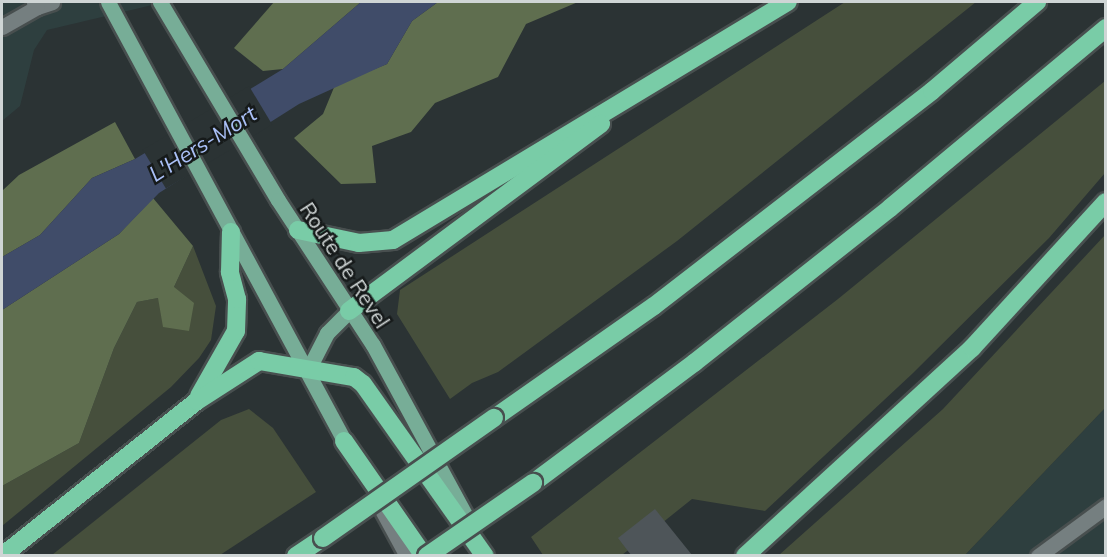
<!DOCTYPE html>
<style>
body{margin:0}
#map{position:relative;width:1107px;height:557px;overflow:hidden;background:#2b3334;font-family:Mulish,sans-serif}
div>[style]{position:absolute}
.built>*{inset:0;background:#2e3f3f}
.green>*{inset:0;background:#464f3c}
.forest>*{inset:0;background:#5f6e4f}
.water>*{inset:0;background:#404c69}
.pier>*{inset:0;background:#2b3334;transform-origin:0 0}
.building>*{inset:0;background:#4e5559}
.roads{filter:drop-shadow(2px 0 #484f4f) drop-shadow(-2px 0 #484f4f) drop-shadow(0 2px #484f4f) drop-shadow(0 -2px #484f4f)}
.service>*{height:15px;margin:-7.5px;padding:0 7.5px;transform-origin:7.5px;border-radius:7.5px;background:#757f80}
.secondary>*{height:15px;margin:-7.5px;padding:0 7.5px;transform-origin:7.5px;border-radius:7.5px;background:#757f80}
.primary>*{height:15px;margin:-7.5px;padding:0 7.5px;transform-origin:7.5px;border-radius:7.5px;background:#77ad97}
.motorway>*{height:18px;margin:-9px;padding:0 9px;transform-origin:9px;border-radius:9px;background:#79cca7}
.bridges{filter:drop-shadow(2px 0 #484f4f) drop-shadow(-2px 0 #484f4f) drop-shadow(0 2px #484f4f) drop-shadow(0 -2px #484f4f)}
.motorway-bridge>*{height:18px;margin:-9px;padding:0 9px;transform-origin:9px;border-radius:9px;background:#79cca7}
span{translate:-50% -50%;white-space:nowrap;text-align:center;line-height:1.15;-webkit-text-stroke:5px #161a1a;paint-order:stroke}
.street-label{font-size:21px;color:#cfd5d5}
.water-label{font-size:22px;color:#aac0f7;font-style:italic}
.frame{position:absolute;inset:0;border:3px solid #cfd5d5;pointer-events:none}
</style>
<div id="map">
<div class="built">
<div style="clip-path:polygon(2px 2px,165px 2px,47px 30px,34px 50px,20px 106px,2px 121px)"></div>
<div style="clip-path:polygon(1105px 408px,1105px 555px,965px 555px)"></div>
</div>
<div class="green">
<div style="clip-path:polygon(845px 2px,976px 2px,677px 241px,498px 372px,472px 383px,450px 399px,397px 314px,400px 290px)"></div>
<div style="clip-path:polygon(1105px 81px,1105px 173px,1049px 238px,912px 374px,765px 511px,692px 499px,622px 555px,543px 555px,531px 537px,838px 299px)"></div>
<div style="clip-path:polygon(1105px 235px,1105px 408px,965px 555px,779px 555px,943px 409px)"></div>
<div style="clip-path:polygon(193px 246px,216px 306px,211px 340px,199px 358px,171px 387px,2px 526px,2px 486px,79px 443px,114px 348px,137px 302px,158px 298px,174px 287px)"></div>
<div style="clip-path:polygon(249px 409px,273px 428px,316px 492px,220px 555px,52px 555px,221px 420px)"></div>
</div>
<div class="forest">
<div style="clip-path:polygon(274px 2px,361px 2px,283px 69px,263px 71px,234px 48px)"></div>
<div style="clip-path:polygon(438px 2px,578px 2px,526px 24px,498px 77px,435px 103px,411px 132px,372px 146px,376px 183px,341px 184px,294px 138px,323px 114px,335px 85px,387px 64px,412px 21px)"></div>
<div style="clip-path:polygon(115px 122px,135px 159px,92px 178px,40px 235px,2px 257px,2px 191px,19px 175px)"></div>
<div style="clip-path:polygon(153px 198px,193px 246px,174px 287px,194px 303px,189px 331px,163px 327px,158px 298px,137px 302px,114px 348px,79px 443px,2px 486px,2px 310px,119px 234px)"></div>
</div>
<div class="water">
<div style="clip-path:polygon(361px 2px,438px 2px,412px 21px,387px 64px,299px 104px,159px 193px,119px 234px,2px 310px,2px 257px,40px 235px,92px 178px,135px 159px,283px 69px)"></div>
</div>
<div class="pier">
<div style="left:249px;top:86px;width:45px;height:124px;rotate:59deg"></div>
</div>
<div class="building">
<div style="clip-path:polygon(655px 509px,692px 555px,631px 555px,618px 538px)"></div>
</div>
<div class="roads">
<div class="service">
<div style="left:34px;top:2px;width:6px;rotate:59deg"></div>
<div style="left:37px;top:7px;width:16px;rotate:-18deg"></div>
<div style="left:2px;top:27px;width:40px;rotate:-29.7deg"></div>
<div style="left:1038px;top:556px;width:84px;rotate:-36.3deg"></div>
</div>
<div class="secondary">
<div style="left:376px;top:499px;width:65px;rotate:61.5deg"></div>
</div>
<div class="primary">
<div style="left:108px;top:2px;width:498px;rotate:61.7deg"></div>
<div style="left:160px;top:2px;width:230px;rotate:59.2deg"></div>
<div style="left:278px;top:200px;width:173px;rotate:56.8deg"></div>
<div style="left:373px;top:345px;width:199px;rotate:61.5deg"></div>
<div style="left:308px;top:370px;width:42px;rotate:-62.8deg"></div>
<div style="left:327px;top:333px;width:31px;rotate:-45deg"></div>
</div>
<div class="motorway">
<div style="left:298px;top:230px;width:62px;rotate:12deg"></div>
<div style="left:359px;top:243px;width:34px;rotate:-5deg"></div>
<div style="left:393px;top:240px;width:461px;rotate:-31.1deg"></div>
<div style="left:349px;top:311px;width:314px;rotate:-36.6deg"></div>
<div style="left:199px;top:396px;width:75px;rotate:-60.4deg"></div>
<div style="left:236px;top:331px;width:32px;rotate:-88deg"></div>
<div style="left:237px;top:299px;width:28px;rotate:-105deg"></div>
<div style="left:230px;top:272px;width:40px;rotate:-88.6deg"></div>
<div style="left:494px;top:418px;width:195px;rotate:-35deg"></div>
<div style="left:654px;top:306px;width:351px;rotate:-37.7deg"></div>
<div style="left:932px;top:91px;width:138px;rotate:-40.3deg"></div>
<div style="left:344px;top:441px;width:140px;rotate:55.2deg"></div>
<div style="left:533px;top:483px;width:201px;rotate:-36.7deg"></div>
<div style="left:694px;top:363px;width:250px;rotate:-38.3deg"></div>
<div style="left:890px;top:208px;width:281px;rotate:-39.8deg"></div>
<div style="left:2px;top:556px;width:249px;rotate:-38.5deg"></div>
<div style="left:197px;top:401px;width:74px;rotate:-32.8deg"></div>
<div style="left:259px;top:361px;width:96px;rotate:9.6deg"></div>
<div style="left:354px;top:377px;width:11px;rotate:38deg"></div>
<div style="left:363px;top:384px;width:211px;rotate:54.7deg"></div>
<div style="left:296px;top:556px;width:32px;rotate:-34deg"></div>
<div style="left:745px;top:556px;width:308px;rotate:-42.5deg"></div>
<div style="left:972px;top:348px;width:198px;rotate:-47.5deg"></div>
</div>
</div>
<div class="bridges">
<div class="motorway-bridge">
<div style="left:323px;top:538px;width:209px;rotate:-35.1deg"></div>
<div style="left:427px;top:556px;width:129px;rotate:-34.6deg"></div>
</div>
</div>
<div class="street-label">
<span style="left:345px;top:265px;rotate:57deg">Route de Revel</span>
</div>
<div class="water-label">
<span style="left:203px;top:144px;rotate:-32deg">L'Hers-Mort</span>
</div>
<div class="frame"></div>
</div>
